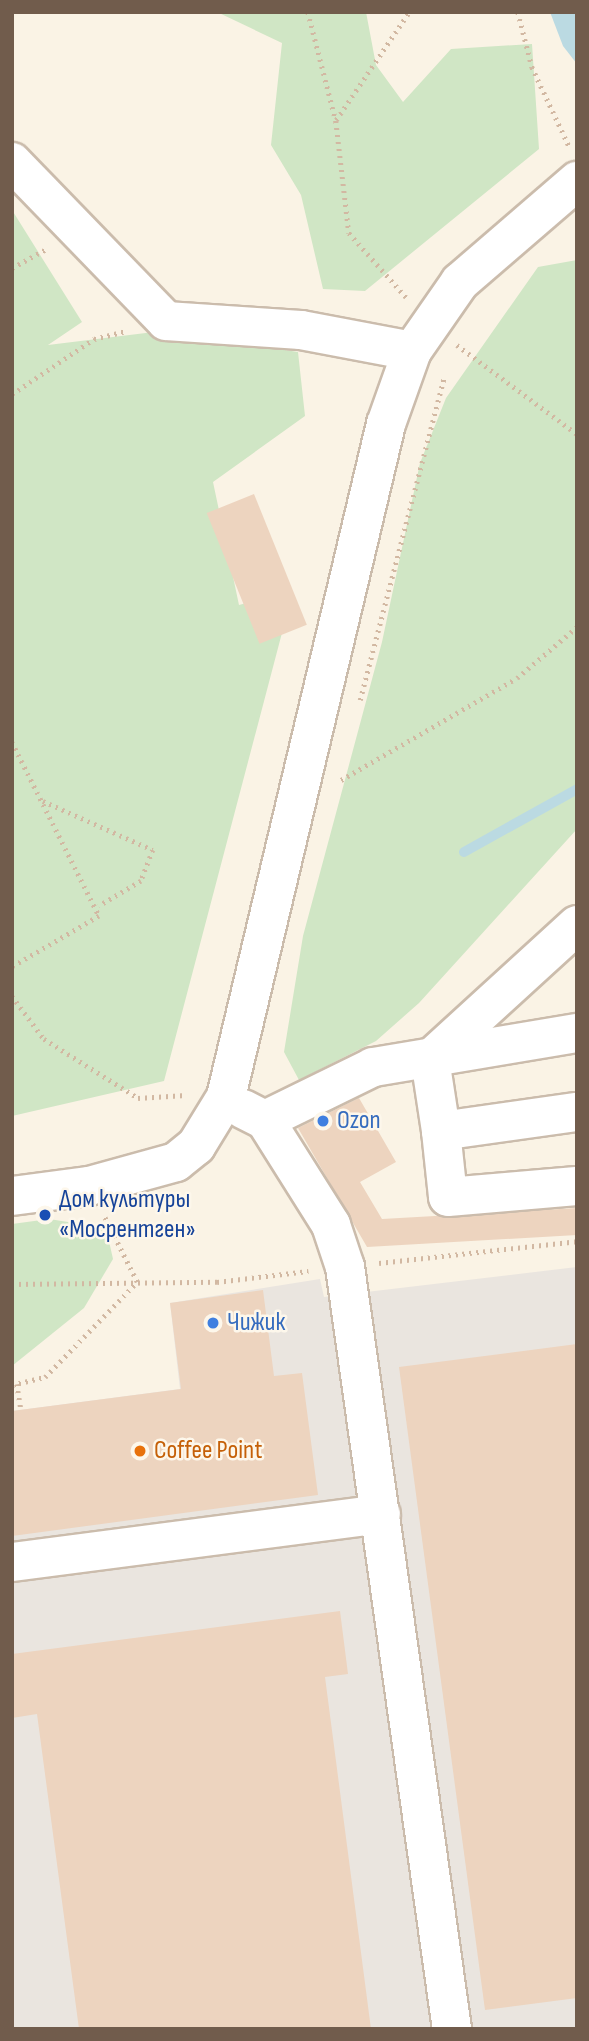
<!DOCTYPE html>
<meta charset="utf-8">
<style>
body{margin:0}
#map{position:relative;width:589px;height:2041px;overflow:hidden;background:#faf3e5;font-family:"Sofia Sans Condensed",sans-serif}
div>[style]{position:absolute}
.industrial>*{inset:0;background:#eae5df}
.green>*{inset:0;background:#d0e6c5}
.water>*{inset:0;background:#bbdae2}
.stream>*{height:10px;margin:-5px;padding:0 5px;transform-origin:5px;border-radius:5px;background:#bbdae2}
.building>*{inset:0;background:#edd4bf;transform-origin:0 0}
.path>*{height:4.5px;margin-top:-2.25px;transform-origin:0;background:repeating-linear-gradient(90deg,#d2b8a2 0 2px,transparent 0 7px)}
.roads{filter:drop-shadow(2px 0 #cbbcac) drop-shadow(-2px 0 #cbbcac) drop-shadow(0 2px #cbbcac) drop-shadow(0 -2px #cbbcac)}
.minor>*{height:38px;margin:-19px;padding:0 19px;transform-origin:19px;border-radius:19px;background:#fff}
.dots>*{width:19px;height:19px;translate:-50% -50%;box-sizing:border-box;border:4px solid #fdf7eb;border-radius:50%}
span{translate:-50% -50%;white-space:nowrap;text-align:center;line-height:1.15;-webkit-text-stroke:5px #fdf7eb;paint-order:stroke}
.shop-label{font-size:26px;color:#366cbe}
.left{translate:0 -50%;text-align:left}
.transit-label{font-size:26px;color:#164399}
.food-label{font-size:26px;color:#c56008}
.frame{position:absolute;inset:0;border:14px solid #715c4c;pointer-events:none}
</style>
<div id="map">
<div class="industrial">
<div style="clip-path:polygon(577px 1267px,577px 2029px,12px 2029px,12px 1411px,180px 1389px,170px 1303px,320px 1279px,324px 1297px)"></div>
</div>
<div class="green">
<div style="clip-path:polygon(217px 12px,366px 12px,376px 65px,403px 102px,451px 49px,532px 44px,539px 149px,365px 291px,323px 289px,301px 195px,271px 145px,282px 43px)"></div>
<div style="clip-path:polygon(12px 210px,82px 322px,48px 345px,162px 331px,298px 352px,305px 416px,213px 482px,239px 605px,293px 591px,164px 1081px,12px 1116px)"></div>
<div style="clip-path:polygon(577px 260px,577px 829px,419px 1003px,376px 1041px,299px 1080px,284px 1052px,303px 936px,382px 642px,420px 463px,446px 398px,538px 267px)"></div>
<div style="clip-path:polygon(49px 1219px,106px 1228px,113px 1259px,84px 1308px,12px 1366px,12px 1224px)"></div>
</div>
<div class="water">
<div style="clip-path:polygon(550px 12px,577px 12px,577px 64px,563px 46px)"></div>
</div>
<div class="stream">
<div style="left:464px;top:852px;width:129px;rotate:-29.1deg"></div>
</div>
<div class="building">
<div style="left:254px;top:494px;width:141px;height:51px;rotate:68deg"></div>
<div style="clip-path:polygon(359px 1098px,396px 1162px,360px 1182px,382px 1219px,577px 1208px,577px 1235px,367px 1247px,298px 1128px)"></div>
<div style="clip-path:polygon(263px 1290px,274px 1376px,302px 1373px,318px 1495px,12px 1536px,12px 1411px,181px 1389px,170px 1303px)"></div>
<div style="clip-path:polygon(577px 1344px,577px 1998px,485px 2010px,399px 1367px)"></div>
<div style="clip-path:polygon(340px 1611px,348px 1674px,325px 1677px,371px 2029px,79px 2029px,37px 1714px,12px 1718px,12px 1654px)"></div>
</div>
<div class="path">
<div style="left:308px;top:12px;width:113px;rotate:75.6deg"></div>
<div style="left:336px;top:121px;width:113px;rotate:83.4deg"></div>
<div style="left:349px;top:233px;width:86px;rotate:48.3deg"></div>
<div style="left:518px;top:12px;width:57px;rotate:75.7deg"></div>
<div style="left:532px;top:67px;width:89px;rotate:64.9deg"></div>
<div style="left:336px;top:120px;width:130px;rotate:-55.9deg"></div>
<div style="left:12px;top:268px;width:39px;rotate:-29deg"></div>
<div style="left:457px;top:345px;width:149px;rotate:36.6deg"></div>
<div style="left:12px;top:394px;width:99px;rotate:-33.9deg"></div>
<div style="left:94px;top:339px;width:34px;rotate:-14deg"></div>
<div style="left:360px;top:700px;width:334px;rotate:-75.4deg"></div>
<div style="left:12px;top:742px;width:195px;rotate:63.4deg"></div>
<div style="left:99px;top:916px;width:101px;rotate:149.6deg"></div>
<div style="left:341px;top:780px;width:203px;rotate:-30.1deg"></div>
<div style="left:517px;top:678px;width:79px;rotate:-40.4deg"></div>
<div style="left:43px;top:801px;width:120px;rotate:24deg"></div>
<div style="left:153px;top:850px;width:33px;rotate:111deg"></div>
<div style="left:141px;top:881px;width:49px;rotate:149.2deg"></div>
<div style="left:12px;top:996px;width:54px;rotate:53.3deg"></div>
<div style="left:44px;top:1039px;width:111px;rotate:32.1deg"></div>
<div style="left:138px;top:1098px;width:48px;rotate:-3.6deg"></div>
<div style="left:379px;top:1263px;width:199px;rotate:-6.3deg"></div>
<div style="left:12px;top:1284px;width:205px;rotate:-0.6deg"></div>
<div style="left:217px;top:1282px;width:92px;rotate:-6.9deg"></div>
<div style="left:17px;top:1384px;width:26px;rotate:81deg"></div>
<div style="left:12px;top:1385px;width:34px;rotate:-14deg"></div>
<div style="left:45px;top:1377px;width:132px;rotate:-45.9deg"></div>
<div style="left:137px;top:1282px;width:74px;rotate:-116.6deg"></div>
</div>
<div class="roads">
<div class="minor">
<div style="left:12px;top:162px;width:221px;rotate:45.9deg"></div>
<div style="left:166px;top:321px;width:135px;rotate:3.8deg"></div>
<div style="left:301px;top:330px;width:113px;rotate:10.7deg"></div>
<div style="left:577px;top:925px;width:199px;rotate:137.6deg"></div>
<div style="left:430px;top:1059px;width:73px;rotate:81.3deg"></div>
<div style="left:441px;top:1131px;width:137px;rotate:-8deg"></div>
<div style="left:243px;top:1109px;width:25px;rotate:27deg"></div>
<div style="left:265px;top:1120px;width:120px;rotate:-26.1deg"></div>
<div style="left:373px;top:1067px;width:207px;rotate:-9.5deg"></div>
<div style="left:265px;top:1120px;width:124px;rotate:57.8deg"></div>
<div style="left:331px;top:1225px;width:44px;rotate:71.6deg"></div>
<div style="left:345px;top:1267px;width:769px;rotate:82.01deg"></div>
<div style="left:441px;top:1131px;width:66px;rotate:83.9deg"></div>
<div style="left:448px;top:1197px;width:129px;rotate:-4.9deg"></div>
<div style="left:12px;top:1196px;width:78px;rotate:-7.4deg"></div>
<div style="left:89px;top:1186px;width:90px;rotate:-15.4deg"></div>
<div style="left:176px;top:1162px;width:26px;rotate:-39deg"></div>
<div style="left:196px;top:1146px;width:57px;rotate:-58.5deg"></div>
<div style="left:226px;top:1097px;width:692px;rotate:-76.63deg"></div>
<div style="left:386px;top:424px;width:77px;rotate:-70.4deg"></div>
<div style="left:412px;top:351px;width:84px;rotate:-55.2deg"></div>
<div style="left:460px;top:282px;width:155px;rotate:-40.8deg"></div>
<div style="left:12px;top:1562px;width:372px;rotate:-7.4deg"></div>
</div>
</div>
<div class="dots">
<div style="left:323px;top:1121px;background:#3f7fe0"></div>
<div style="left:45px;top:1215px;background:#1a4fb4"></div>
<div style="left:213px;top:1323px;background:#3f7fe0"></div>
<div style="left:140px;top:1451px;background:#e8710a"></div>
</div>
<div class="shop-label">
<span class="left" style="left:337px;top:1121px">Ozon</span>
<span class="left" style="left:227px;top:1323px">Чижик</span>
</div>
<div class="transit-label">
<span class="left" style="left:59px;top:1215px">Дом культуры<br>«Мосрентген»</span>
</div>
<div class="food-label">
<span class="left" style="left:154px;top:1451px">Coffee Point</span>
</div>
<div class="frame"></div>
</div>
